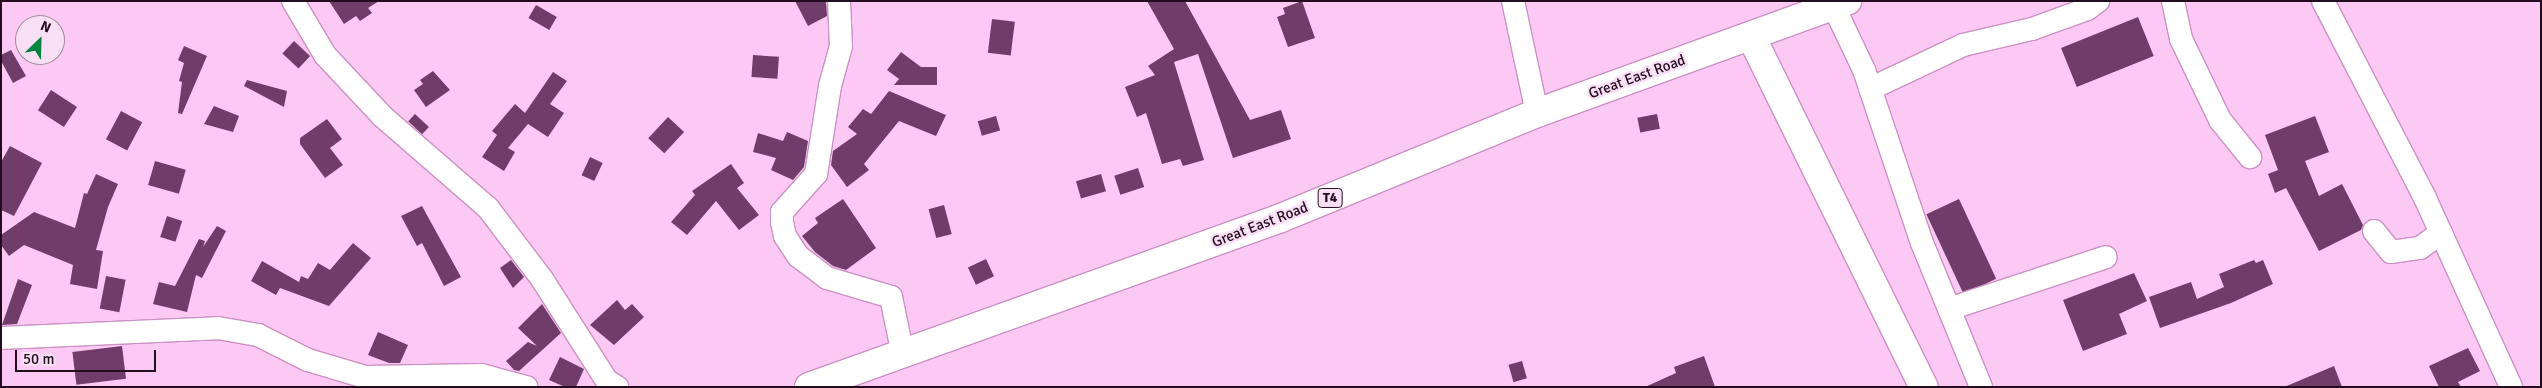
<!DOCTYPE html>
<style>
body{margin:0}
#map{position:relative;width:2542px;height:388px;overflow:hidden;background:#fbc9f3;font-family:Signika,sans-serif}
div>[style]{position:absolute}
.building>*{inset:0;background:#703d6a;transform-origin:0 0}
.roads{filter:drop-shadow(1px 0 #cc91c4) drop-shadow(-1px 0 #cc91c4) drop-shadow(0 1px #cc91c4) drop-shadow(0 -1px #cc91c4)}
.street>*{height:22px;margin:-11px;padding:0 11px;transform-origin:11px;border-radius:11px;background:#fff}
.secondary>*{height:28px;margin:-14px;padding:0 14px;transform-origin:14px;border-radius:14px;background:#fff}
.highway>*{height:28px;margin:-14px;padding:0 14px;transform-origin:14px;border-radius:14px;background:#fff}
span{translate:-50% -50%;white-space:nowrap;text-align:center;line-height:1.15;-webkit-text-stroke:5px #f9dff5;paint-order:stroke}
.shield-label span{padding:1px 4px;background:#f9dff5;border:1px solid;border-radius:4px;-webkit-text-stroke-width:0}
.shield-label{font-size:14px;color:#220c1f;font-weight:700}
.street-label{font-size:15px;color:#220c1f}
.frame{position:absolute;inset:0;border:2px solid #220c1f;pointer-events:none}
.north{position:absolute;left:15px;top:15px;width:50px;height:50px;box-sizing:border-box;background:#f9dff5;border:1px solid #a38b9f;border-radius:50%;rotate:24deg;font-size:14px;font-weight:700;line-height:20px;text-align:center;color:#220c1f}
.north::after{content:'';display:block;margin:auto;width:18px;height:22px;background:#00843f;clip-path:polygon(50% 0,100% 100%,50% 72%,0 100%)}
.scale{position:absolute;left:15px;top:350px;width:141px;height:22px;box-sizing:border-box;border:2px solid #220c1f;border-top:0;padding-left:6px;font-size:15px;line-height:18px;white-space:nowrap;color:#220c1f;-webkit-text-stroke:4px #f9dff5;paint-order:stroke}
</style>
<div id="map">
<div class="building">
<div style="clip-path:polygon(329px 1px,379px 1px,368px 8px,372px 13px,360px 21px,356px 16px,344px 24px)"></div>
<div style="clip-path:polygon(795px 1px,826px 1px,827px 16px,808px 26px)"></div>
<div style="clip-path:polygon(1147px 1px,1185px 1px,1250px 120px,1281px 110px,1291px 139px,1233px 158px,1198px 54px,1174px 62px,1204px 160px,1183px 166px,1180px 159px,1162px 164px,1146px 113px,1137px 117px,1125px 87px,1155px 75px,1148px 66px,1174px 49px)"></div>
<div style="clip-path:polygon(1302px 1px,1315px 38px,1288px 47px,1277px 17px,1285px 14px,1283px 8px)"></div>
<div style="left:536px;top:5px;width:24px;height:15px;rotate:30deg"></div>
<div style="left:2138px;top:17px;width:42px;height:83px;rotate:68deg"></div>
<div style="left:992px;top:19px;width:23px;height:34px;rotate:7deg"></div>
<div style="left:294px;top:41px;width:22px;height:17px;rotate:43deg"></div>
<div style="clip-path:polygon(184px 46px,207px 56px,182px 114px,178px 113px,182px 82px,179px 81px,184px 63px,178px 60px)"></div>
<div style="clip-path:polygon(11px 50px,26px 76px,13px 83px,1px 61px,1px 55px)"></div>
<div style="clip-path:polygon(901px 52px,921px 67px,937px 67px,937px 85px,894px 85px,899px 79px,887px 70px)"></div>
<div style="left:753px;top:55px;width:26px;height:22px;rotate:4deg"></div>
<div style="clip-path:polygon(433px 71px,450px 90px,426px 107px,414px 90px,423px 84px,420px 80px)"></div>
<div style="clip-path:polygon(553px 72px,567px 81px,550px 104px,564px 113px,548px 137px,528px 124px,508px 148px,515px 152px,504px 171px,482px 157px,497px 135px,492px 131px,515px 104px,525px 113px)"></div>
<div style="clip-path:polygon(247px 80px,287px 91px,284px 107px,244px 86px)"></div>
<div style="left:51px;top:90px;width:31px;height:24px;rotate:33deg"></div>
<div style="clip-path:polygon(889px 91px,946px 115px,936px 136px,899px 121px,864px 164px,869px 170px,847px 187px,831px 165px,833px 151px,857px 134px,848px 127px,863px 109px,871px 114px)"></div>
<div style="clip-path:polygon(214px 106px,239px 116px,233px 132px,204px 124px)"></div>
<div style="left:121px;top:111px;width:24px;height:32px;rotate:28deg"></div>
<div style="left:415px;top:114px;width:19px;height:10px;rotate:43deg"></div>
<div style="left:1657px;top:114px;width:15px;height:20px;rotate:79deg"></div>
<div style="left:996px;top:116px;width:15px;height:19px;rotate:74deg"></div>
<div style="clip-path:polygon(2315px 116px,2329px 152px,2305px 161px,2319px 196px,2342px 184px,2363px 225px,2361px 230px,2319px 251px,2286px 188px,2275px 193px,2268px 174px,2278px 170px,2265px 135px)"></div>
<div style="left:668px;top:117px;width:22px;height:29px;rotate:43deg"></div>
<div style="clip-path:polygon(327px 119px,342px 139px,330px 148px,343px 165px,325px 178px,300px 144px,300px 138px)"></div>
<div style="clip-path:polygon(787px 132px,808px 141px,804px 167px,793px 180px,771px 170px,776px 158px,753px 152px,758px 133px,783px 141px)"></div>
<div style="clip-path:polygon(10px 146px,42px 163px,14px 216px,1px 210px,1px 162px)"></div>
<div style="left:590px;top:157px;width:14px;height:20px;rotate:25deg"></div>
<div style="left:155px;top:161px;width:32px;height:25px;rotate:16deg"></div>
<div style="clip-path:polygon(731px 164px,744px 183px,737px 188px,759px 215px,739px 230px,716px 201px,687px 235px,671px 222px,695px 195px,692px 191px)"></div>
<div style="left:1138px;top:168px;width:20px;height:25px;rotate:72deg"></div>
<div style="clip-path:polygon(96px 174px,118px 184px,108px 207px,96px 250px,103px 251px,97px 289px,70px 284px,73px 265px,24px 245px,9px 256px,1px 245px,1px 235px,34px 212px,75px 228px,84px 193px,87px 194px)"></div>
<div style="left:1101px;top:174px;width:18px;height:26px;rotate:74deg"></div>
<div style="clip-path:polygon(843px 199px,876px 248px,846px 270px,833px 266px,815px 252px,802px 236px,818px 223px,815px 218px)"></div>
<div style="left:1959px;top:199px;width:88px;height:36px;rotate:65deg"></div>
<div style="left:944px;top:205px;width:30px;height:16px;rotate:75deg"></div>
<div style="clip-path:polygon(422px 206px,461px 277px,444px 286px,422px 243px,417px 246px,401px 216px)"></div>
<div style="left:167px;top:216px;width:16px;height:22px;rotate:18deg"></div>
<div style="clip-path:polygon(217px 226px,226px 231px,202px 278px,196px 275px,187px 312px,153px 304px,159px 282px,175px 286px,199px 239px,205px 241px,203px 247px)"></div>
<div style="clip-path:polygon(353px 243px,371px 258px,329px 306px,280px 288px,276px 295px,251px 281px,262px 261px,299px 282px,301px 276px,308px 279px,318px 263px,330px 270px)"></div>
<div style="left:986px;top:259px;width:19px;height:20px;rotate:65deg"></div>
<div style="clip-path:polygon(511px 260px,524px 277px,513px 288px,500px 268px)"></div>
<div style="clip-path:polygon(2254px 260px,2256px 263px,2263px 260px,2273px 284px,2231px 303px,2160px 328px,2149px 297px,2191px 282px,2197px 299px,2224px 287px,2219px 274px)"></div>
<div style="clip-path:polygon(2134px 273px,2147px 301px,2119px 314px,2127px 334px,2083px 351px,2063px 300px)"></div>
<div style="left:106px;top:276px;width:20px;height:33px;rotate:11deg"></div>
<div style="clip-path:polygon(18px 279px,32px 285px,17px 324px,2px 325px)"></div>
<div style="clip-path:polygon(617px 300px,625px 310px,632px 304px,644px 317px,614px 345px,590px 325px)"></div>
<div style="clip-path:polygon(542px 304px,561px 333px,519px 371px,514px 370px,506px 361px,528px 342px,537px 346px,518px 328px)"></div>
<div style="clip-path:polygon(378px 332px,408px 345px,400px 363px,389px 363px,368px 355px)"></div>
<div style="left:122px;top:346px;width:33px;height:50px;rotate:83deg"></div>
<div style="clip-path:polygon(2468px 348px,2480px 371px,2458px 382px,2461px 387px,2439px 387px,2429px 366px)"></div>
<div style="clip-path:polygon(1704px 356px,1715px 387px,1645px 387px,1676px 373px,1674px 367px)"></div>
<div style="clip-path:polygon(560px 357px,584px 369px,576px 387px,565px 387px,549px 380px)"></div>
<div style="left:1522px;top:361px;width:18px;height:14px;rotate:74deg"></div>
<div style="clip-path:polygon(2334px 366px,2342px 387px,2284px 387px)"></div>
</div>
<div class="roads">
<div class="street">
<div style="left:293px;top:1px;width:63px;rotate:59.3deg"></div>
<div style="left:325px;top:55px;width:83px;rotate:46.9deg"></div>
<div style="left:382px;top:116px;width:140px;rotate:41deg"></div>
<div style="left:488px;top:208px;width:89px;rotate:52.7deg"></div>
<div style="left:542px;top:279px;width:121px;rotate:57.5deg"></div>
<div style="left:607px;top:381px;width:12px;rotate:31deg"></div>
<div style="left:839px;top:1px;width:45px;rotate:87.5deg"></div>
<div style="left:841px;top:46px;width:41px;rotate:105.4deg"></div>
<div style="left:830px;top:86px;width:89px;rotate:99deg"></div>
<div style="left:816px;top:174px;width:51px;rotate:131.8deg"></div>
<div style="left:782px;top:212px;width:10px;rotate:90deg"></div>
<div style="left:782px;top:222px;width:14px;rotate:78deg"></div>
<div style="left:785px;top:236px;width:24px;rotate:57deg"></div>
<div style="left:798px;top:256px;width:36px;rotate:37deg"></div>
<div style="left:827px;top:278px;width:67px;rotate:16.5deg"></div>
<div style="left:891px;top:297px;width:59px;rotate:78.3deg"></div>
<div style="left:1513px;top:1px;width:115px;rotate:77.9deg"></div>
<div style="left:2173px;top:1px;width:39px;rotate:78deg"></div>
<div style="left:2181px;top:39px;width:90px;rotate:64.3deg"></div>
<div style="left:2220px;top:120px;width:48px;rotate:51deg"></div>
<div style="left:2323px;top:1px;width:222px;rotate:62.6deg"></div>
<div style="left:2425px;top:198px;width:208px;rotate:65.5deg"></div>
<div style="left:1834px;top:7px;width:70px;rotate:64.5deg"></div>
<div style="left:1864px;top:70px;width:182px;rotate:71.5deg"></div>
<div style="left:1922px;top:243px;width:156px;rotate:67.7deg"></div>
<div style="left:1870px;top:89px;width:103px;rotate:-25.3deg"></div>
<div style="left:1963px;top:45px;width:71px;rotate:-13.1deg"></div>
<div style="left:2032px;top:29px;width:59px;rotate:-20deg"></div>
<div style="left:2087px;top:9px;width:14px;rotate:-36deg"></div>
<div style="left:2374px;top:231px;width:27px;rotate:51deg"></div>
<div style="left:2391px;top:252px;width:29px;rotate:-8deg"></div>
<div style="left:2420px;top:248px;width:26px;rotate:-36deg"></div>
<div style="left:1949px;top:309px;width:165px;rotate:-18.3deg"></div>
<div style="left:1px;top:338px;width:217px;rotate:-2.6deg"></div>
<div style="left:218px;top:328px;width:41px;rotate:9.9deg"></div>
<div style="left:258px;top:335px;width:56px;rotate:26.6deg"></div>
<div style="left:308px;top:360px;width:59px;rotate:16.6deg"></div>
<div style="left:365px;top:377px;width:116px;rotate:-1deg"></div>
<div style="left:481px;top:375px;width:47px;rotate:14.9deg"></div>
</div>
<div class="secondary">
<div style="left:1751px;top:36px;width:391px;rotate:63.8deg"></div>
</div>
<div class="highway">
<div style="left:809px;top:387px;width:501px;rotate:-19.7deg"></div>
<div style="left:1281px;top:218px;width:277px;rotate:-22.3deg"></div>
<div style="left:1537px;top:113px;width:330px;rotate:-19.9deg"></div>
</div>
</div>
<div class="shield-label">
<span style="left:1330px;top:198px">T4</span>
</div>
<div class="street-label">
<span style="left:1637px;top:77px;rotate:-20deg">Great East Road</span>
<span style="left:1260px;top:225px;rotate:-21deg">Great East Road</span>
</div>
<div class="frame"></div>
<div class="north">N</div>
<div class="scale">50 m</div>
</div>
